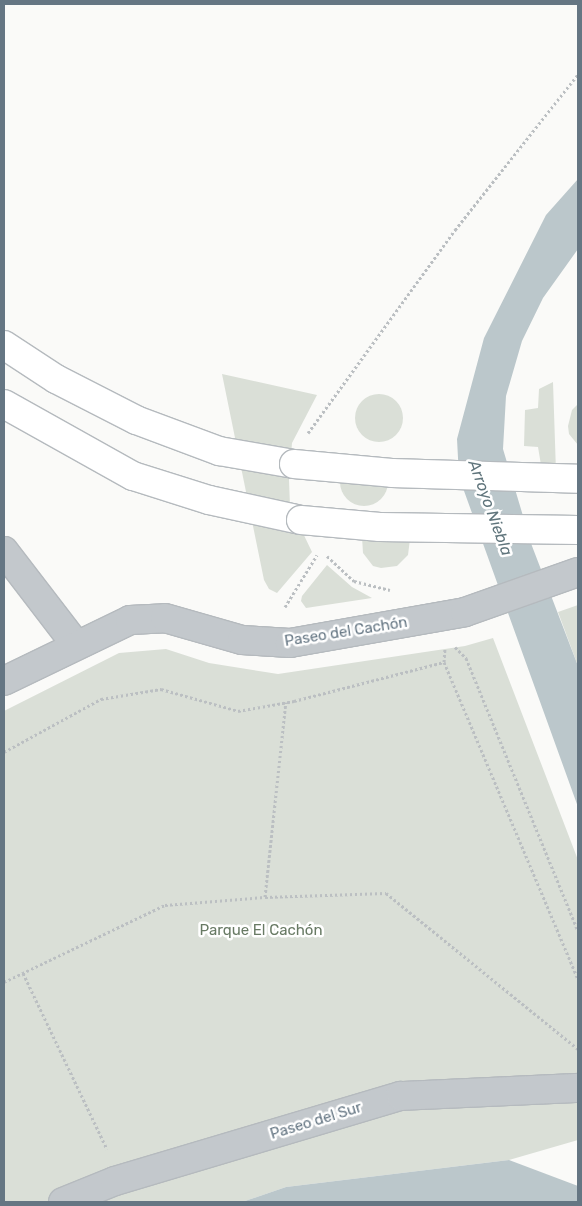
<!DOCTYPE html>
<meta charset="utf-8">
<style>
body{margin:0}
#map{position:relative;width:582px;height:1206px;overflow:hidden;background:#fafaf8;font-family:Rubik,sans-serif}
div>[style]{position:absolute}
.green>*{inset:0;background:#dadfd7}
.round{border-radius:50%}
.water>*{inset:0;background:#bbc7cb}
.path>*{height:3px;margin-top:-1.5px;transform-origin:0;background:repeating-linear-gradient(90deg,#bbbfc2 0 2.5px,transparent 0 5px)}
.roads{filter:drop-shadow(1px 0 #b5babe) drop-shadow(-1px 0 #b5babe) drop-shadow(0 1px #b5babe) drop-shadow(0 -1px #b5babe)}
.minor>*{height:28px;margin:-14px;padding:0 14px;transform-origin:14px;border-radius:14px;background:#c3c8cc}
.major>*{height:28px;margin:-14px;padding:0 14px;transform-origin:14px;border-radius:14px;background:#fff}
.bridges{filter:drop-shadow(1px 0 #b5babe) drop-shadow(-1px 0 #b5babe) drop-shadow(0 1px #b5babe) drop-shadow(0 -1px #b5babe)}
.major-bridge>*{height:28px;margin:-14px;padding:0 14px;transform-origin:14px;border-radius:14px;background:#fff}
span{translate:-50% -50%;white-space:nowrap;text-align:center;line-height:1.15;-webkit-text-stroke:5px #fff;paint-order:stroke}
.street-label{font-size:15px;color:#657683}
.park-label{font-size:15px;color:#687a64}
.water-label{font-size:16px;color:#60757c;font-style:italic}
.frame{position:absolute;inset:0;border:5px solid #657683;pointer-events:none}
</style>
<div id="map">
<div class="green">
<div style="clip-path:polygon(222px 374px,317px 395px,292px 443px,289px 480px,290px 506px,312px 552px,277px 593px,269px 589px,264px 580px)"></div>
<div style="clip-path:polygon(553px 382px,556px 472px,541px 465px,538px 447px,524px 446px,525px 410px,538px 408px,539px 389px)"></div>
<div class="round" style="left:355px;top:394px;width:48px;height:48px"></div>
<div style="clip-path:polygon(578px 404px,578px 445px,569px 434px,568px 426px,572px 410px)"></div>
<div class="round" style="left:340px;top:458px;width:48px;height:48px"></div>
<div style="clip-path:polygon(362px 537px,410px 539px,408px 555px,397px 566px,381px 568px,373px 566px,363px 553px)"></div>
<div style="clip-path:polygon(327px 565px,352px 587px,372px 598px,306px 608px,301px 601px,302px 596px)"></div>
<div style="clip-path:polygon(578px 605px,578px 666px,558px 612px)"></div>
<div style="clip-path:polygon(493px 638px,578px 860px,578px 1140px,509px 1160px,286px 1187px,242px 1202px,4px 1202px,4px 711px,119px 653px,166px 649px,209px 663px,278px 674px,465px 646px)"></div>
</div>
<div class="water">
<div style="clip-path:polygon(578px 179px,578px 249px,543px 298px,522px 341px,506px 396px,503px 449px,532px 546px,578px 666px,578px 807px,459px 477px,457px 439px,484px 338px,546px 215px)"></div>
<div style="clip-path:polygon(509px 1160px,578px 1186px,578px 1202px,242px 1202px,286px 1187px)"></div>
</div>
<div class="path">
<div style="left:308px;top:433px;width:251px;rotate:-54.1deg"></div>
<div style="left:455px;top:230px;width:199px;rotate:-51.7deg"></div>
<div style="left:327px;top:556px;width:37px;rotate:43deg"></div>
<div style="left:354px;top:581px;width:37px;rotate:14deg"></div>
<div style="left:285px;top:607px;width:61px;rotate:-58.4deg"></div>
<div style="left:455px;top:647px;width:16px;rotate:45deg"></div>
<div style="left:466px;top:658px;width:295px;rotate:67.7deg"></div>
<div style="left:444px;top:662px;width:14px;rotate:-86deg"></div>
<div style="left:4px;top:752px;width:111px;rotate:-28.7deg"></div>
<div style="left:101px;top:699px;width:61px;rotate:-9.5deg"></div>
<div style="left:161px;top:689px;width:80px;rotate:15.9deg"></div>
<div style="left:238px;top:711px;width:57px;rotate:-10.1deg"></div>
<div style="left:294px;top:701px;width:155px;rotate:-14.6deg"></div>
<div style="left:444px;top:662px;width:344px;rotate:67.1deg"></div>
<div style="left:265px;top:897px;width:196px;rotate:-83.9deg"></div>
<div style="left:23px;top:973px;width:195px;rotate:64.5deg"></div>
<div style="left:4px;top:982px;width:178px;rotate:-25.6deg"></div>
<div style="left:165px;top:905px;width:100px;rotate:-4.6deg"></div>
<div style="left:265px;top:897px;width:121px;rotate:-1.9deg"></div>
<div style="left:386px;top:893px;width:247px;rotate:39.1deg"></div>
</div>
<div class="roads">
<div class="minor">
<div style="left:4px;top:551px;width:118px;rotate:52.5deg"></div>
<div style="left:4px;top:681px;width:140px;rotate:-25.8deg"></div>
<div style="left:130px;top:620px;width:35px;rotate:-3deg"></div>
<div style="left:165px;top:618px;width:80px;rotate:15.9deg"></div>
<div style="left:242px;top:640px;width:48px;rotate:3.6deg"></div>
<div style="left:290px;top:643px;width:178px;rotate:-10deg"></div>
<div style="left:465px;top:612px;width:120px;rotate:-19.5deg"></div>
<div style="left:63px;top:1202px;width:56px;rotate:-22deg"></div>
<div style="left:115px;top:1181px;width:298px;rotate:-16.6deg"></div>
<div style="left:401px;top:1096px;width:177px;rotate:-2.6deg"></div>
</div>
<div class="major">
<div style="left:4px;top:345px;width:62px;rotate:33.2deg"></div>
<div style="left:56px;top:379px;width:90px;rotate:27.1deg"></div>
<div style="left:136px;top:420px;width:89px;rotate:20.5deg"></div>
<div style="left:219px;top:451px;width:76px;rotate:9.8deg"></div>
<div style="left:4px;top:404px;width:148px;rotate:29.2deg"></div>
<div style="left:133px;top:476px;width:80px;rotate:17.5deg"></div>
<div style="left:209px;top:500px;width:94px;rotate:12.3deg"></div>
</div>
</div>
<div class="bridges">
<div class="major-bridge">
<div style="left:294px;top:464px;width:98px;rotate:5.2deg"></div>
<div style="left:392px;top:473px;width:186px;rotate:1.8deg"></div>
<div style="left:301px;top:520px;width:79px;rotate:5.1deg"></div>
<div style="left:380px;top:527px;width:198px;rotate:0.9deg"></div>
</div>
</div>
<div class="street-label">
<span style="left:346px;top:632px;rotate:-9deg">Paseo del Cachón</span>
<span style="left:316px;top:1121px;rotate:-17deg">Paseo del Sur</span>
</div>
<div class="park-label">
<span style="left:261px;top:931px">Parque El Cachón</span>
</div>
<div class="water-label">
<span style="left:490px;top:508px;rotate:70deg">Arroyo Niebla</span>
</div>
<div class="frame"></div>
</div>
